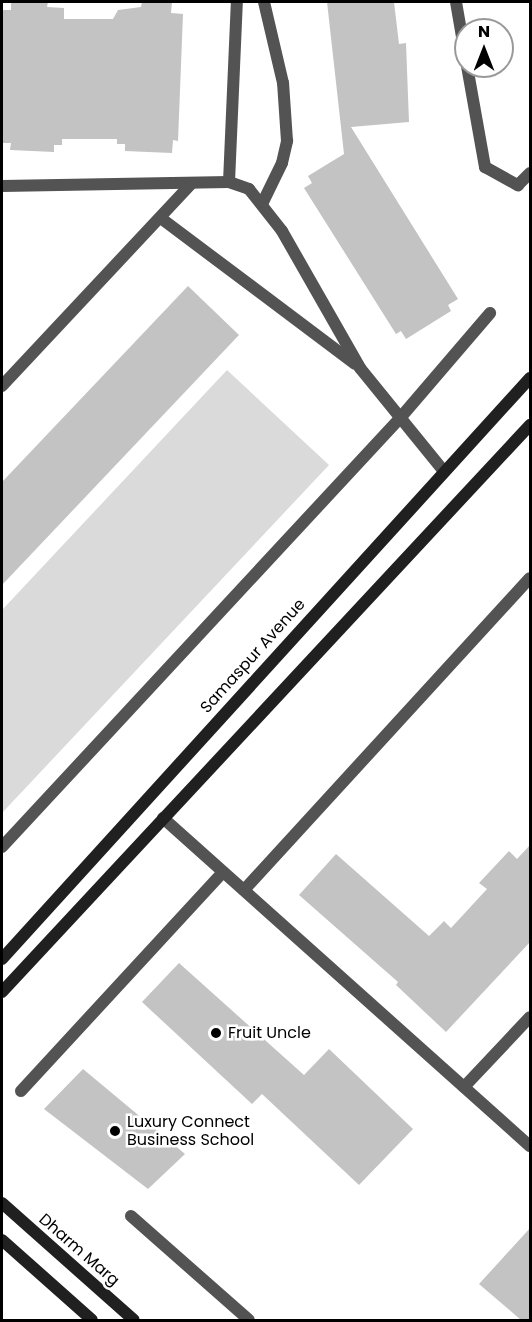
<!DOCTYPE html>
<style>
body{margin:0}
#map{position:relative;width:532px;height:1322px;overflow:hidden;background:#fff;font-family:Poppins,sans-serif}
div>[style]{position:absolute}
.green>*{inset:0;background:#dadada}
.building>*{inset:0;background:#c3c3c3}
.street>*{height:12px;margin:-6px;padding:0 6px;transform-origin:6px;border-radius:6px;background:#535353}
.secondary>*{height:12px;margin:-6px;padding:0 6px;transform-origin:6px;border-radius:6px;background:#202020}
.dots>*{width:16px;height:16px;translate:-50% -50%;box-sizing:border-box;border:3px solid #fff;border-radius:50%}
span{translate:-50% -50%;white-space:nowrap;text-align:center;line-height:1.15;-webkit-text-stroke:5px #fff;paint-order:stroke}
.street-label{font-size:16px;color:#000}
.poi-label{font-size:16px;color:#000}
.left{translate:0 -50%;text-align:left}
.frame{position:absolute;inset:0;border:3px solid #000;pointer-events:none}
.north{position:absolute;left:454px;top:18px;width:60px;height:60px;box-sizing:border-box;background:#fff;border:2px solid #999;border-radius:50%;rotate:0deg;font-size:16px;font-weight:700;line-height:24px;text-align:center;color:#000}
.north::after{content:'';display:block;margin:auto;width:21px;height:27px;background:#000;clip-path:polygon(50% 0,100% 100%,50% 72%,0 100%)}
</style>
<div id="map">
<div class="green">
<div style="clip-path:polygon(227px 370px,329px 465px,2px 813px,2px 610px)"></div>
</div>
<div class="building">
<div style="clip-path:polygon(11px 2px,48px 2px,47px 7px,64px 8px,64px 19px,113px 19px,118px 10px,141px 7px,142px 2px,172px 2px,171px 13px,183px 14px,178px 141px,173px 140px,172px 153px,125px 151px,125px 144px,117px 144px,117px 139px,62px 139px,62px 145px,54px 145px,54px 152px,10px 150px,11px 143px,3px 143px,2px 10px,11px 10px)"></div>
<div style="clip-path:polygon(327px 2px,394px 2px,399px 44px,406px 43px,409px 122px,351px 127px,458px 299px,448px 305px,451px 311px,406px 339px,401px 331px,396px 334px,304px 188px,312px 183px,308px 176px,344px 154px)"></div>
<div style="clip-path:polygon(188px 286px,239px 335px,2px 585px,2px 482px)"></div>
<div style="clip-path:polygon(531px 844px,531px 941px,446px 1032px,396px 985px,398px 982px,299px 895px,336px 854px,429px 936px,444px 921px,451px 928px,487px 889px,479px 883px,509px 851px,517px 859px)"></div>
<div style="clip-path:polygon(179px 963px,304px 1075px,329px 1049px,413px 1129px,359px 1185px,262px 1094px,252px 1104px,142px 1002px)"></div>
<div style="clip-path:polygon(83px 1069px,185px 1154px,148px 1189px,44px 1109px)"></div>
<div style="clip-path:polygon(531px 1227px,531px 1320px,521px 1320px,479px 1284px)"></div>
</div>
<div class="street">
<div style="left:456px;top:2px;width:59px;rotate:80.2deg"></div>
<div style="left:467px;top:66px;width:103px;rotate:79.9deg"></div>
<div style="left:485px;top:167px;width:38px;rotate:29deg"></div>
<div style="left:518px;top:185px;width:17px;rotate:-45deg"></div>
<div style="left:229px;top:182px;width:180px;rotate:-87.5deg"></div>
<div style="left:2px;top:186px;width:227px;rotate:-1deg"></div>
<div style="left:229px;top:182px;width:21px;rotate:19deg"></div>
<div style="left:249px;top:189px;width:53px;rotate:51.8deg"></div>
<div style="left:282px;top:231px;width:158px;rotate:60.3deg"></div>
<div style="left:360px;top:368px;width:132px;rotate:50.9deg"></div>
<div style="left:263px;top:202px;width:43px;rotate:-64deg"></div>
<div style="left:282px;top:163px;width:23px;rotate:-77deg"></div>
<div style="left:287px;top:141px;width:58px;rotate:-93.9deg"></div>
<div style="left:283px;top:83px;width:83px;rotate:-103.2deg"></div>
<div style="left:162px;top:219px;width:241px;rotate:36.9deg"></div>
<div style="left:2px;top:386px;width:278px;rotate:-46.9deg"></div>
<div style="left:163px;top:818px;width:492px;rotate:41.8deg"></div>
<div style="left:2px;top:847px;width:587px;rotate:-47.14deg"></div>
<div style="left:401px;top:417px;width:137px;rotate:-49.4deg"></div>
<div style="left:244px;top:890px;width:423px;rotate:-47.5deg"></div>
<div style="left:464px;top:1087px;width:96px;rotate:-46.7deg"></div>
<div style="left:21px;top:1091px;width:298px;rotate:-47.3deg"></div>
<div style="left:131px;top:1216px;width:157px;rotate:41.4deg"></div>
</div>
<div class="secondary">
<div style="left:2px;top:959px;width:785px;rotate:-47.74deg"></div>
<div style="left:2px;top:992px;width:775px;rotate:-47.04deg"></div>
<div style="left:2px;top:1203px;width:176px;rotate:41.6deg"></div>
<div style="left:2px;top:1240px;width:120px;rotate:41.6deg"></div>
</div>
<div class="dots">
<div style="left:216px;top:1033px;background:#000"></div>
<div style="left:115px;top:1131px;background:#000"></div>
</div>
<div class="street-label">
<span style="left:253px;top:656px;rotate:-48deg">Samaspur Avenue</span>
<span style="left:79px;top:1250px;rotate:41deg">Dharm Marg</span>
</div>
<div class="poi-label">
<span class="left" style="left:228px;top:1033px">Fruit Uncle</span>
<span class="left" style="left:127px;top:1131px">Luxury Connect<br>Business School</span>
</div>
<div class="frame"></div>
<div class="north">N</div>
</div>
